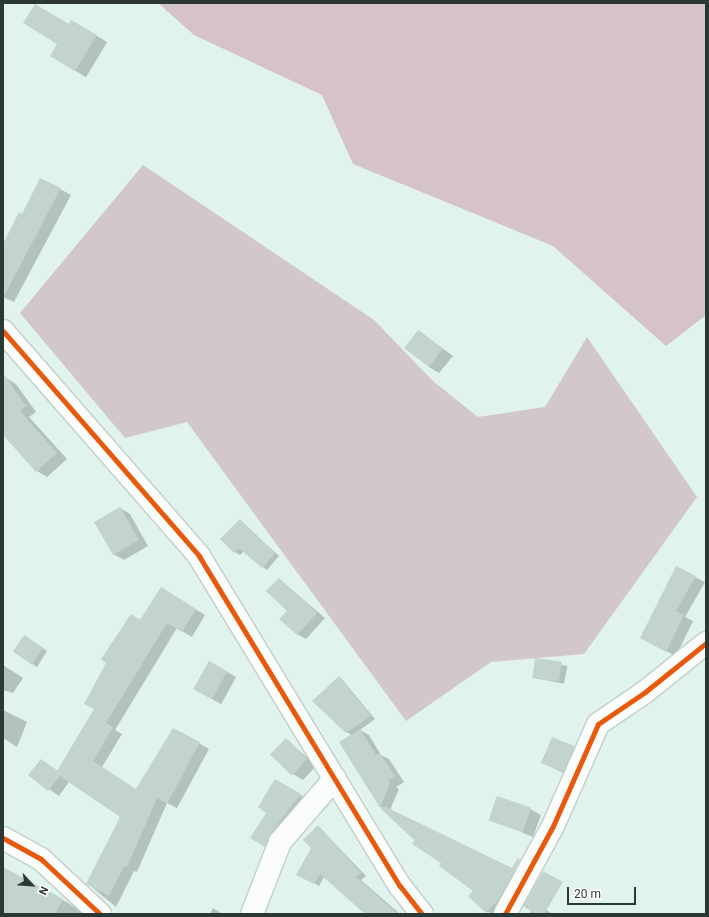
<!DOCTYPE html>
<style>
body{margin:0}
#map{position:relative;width:709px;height:917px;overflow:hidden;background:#e0f3ec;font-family:Roboto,sans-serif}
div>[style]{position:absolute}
.forest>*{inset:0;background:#d2c7c9}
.water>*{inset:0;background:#d6c3c7}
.shadow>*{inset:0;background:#0003;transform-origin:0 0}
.building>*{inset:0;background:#c3d3cd;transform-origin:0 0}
.roads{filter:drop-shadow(1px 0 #c0cfc9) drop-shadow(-1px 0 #c0cfc9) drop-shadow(0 1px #c0cfc9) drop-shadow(0 -1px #c0cfc9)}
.minor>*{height:22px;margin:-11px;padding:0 11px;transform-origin:11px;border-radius:11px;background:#fafdfc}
.cycleway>*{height:5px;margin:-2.5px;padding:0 2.5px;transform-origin:2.5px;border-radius:2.5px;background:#e8590c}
span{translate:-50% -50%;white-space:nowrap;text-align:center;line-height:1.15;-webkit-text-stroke:4px #fff;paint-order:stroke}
.frame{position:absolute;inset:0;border:4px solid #2b3833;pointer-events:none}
.north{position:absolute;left:12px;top:865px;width:40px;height:40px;-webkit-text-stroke:3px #fff;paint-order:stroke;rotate:116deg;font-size:11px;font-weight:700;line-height:16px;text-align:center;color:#2b3833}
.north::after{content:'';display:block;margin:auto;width:14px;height:18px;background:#2b3833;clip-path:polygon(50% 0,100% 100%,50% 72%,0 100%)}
.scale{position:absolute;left:567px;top:887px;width:69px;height:18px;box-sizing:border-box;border:2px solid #2b3833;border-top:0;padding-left:5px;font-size:12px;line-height:14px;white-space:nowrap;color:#2b3833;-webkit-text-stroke:3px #fff;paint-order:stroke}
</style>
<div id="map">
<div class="forest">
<div style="clip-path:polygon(143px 165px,374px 320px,434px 382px,478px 417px,545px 407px,587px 337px,697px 497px,584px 654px,491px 662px,406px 721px,187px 422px,125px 438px,20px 313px)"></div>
</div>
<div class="water">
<div style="clip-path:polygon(158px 3px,706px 3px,706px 315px,666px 346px,553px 246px,353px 164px,322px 95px,194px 35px)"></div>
</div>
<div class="shadow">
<div style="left:72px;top:21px;width:41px;height:41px;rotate:31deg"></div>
<div style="clip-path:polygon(60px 189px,71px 195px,14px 302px,3px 297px,3px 246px,23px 215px)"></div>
<div style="clip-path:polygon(419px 331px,453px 356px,439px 373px,429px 367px)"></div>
<div style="clip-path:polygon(6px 378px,16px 384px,36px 412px,29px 417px,67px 459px,47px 477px,37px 471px,3px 433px,3px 381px)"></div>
<div style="clip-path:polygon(120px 508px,130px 514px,148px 546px,124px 560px,113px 554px)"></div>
<div style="clip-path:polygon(240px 521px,279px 556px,267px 570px,244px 551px,240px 555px,235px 552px,222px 539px)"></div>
<div style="clip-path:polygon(695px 577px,705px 582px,685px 617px,693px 621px,676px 656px,650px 643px)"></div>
<div style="clip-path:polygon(279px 579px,325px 618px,306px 639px,297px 634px)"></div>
<div style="clip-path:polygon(171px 594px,205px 615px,192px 637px,177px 628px,115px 730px,122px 734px,102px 767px,136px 790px,174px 729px,209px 749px,177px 808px,167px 803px,137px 872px,134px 871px,116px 907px,88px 884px,121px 817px,69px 782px,59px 796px,29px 775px,41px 760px,58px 771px,95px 709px,131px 615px,141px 620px)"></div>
<div style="clip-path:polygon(29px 639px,47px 651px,37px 667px,14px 652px)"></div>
<div style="left:536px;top:660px;width:32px;height:18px;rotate:11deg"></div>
<div style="left:209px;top:662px;width:31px;height:31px;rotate:29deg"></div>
<div style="clip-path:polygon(3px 665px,23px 678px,13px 693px,3px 690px)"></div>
<div style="clip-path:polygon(340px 677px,375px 719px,360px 730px,369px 735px,381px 755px,389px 759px,404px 782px,396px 787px,399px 789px,390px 810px,523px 875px,498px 914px,487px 912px,469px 896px,474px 891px,381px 807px,340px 742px,352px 735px,346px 732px)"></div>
<div style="clip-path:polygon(3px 710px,27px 722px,17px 747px,3px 738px)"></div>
<div style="left:553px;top:738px;width:34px;height:27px;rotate:26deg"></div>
<div style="clip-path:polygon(286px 740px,317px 765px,303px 780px,293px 774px)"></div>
<div style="clip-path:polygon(284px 785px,309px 800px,273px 851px,252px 838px)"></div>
<div style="clip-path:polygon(530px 809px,541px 815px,533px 837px,490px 819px)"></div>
<div style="clip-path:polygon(318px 826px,366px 876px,361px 880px,400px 914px,373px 914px,324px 877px,319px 886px,298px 874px,313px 848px)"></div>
<div style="clip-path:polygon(3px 868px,70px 904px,84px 914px,3px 914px)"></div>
<div style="clip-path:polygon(536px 904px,544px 908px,552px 914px,529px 914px)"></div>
<div style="clip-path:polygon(213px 908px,223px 914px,210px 914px)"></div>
</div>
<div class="building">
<div style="clip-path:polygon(35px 4px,69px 24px,71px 20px,97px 35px,75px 71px,50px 56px,57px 44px,23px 23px)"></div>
<div style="clip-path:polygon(40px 178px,61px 188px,3px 298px,3px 244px,19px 212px,22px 214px)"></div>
<div style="left:418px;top:330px;width:31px;height:23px;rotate:37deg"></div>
<div style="clip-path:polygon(3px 373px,26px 406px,20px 411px,57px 453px,36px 472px,3px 435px)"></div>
<div style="left:120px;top:507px;width:38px;height:30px;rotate:60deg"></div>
<div style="clip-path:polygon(240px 519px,275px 553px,262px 568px,239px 548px,234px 553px,220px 539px)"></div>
<div style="clip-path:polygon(676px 566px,696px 576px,676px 611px,684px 615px,666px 652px,640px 638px)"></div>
<div style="clip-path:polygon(279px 578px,317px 613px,297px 635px,279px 619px,287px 611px,266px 591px)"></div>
<div style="clip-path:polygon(161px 587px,196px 609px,182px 632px,167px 623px,106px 723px,113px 727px,93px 761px,136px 789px,173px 728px,200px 742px,167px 804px,157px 798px,127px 867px,124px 866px,109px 896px,86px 884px,120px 817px,60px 776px,48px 791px,28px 775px,41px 759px,57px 771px,94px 709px,84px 704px,106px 663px,101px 659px,131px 614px,140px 620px)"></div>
<div style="left:24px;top:635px;width:23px;height:20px;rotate:34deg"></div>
<div style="left:535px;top:658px;width:27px;height:20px;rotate:8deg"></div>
<div style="left:209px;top:661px;width:21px;height:32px;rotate:29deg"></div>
<div style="clip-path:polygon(339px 676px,371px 716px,346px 733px,312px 701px)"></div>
<div style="clip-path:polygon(360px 729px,376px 755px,380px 753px,395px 776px,388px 781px,390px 783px,380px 808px,339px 742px)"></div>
<div style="left:552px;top:737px;width:24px;height:28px;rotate:22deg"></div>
<div style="left:286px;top:738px;width:30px;height:23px;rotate:44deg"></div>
<div style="clip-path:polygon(275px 779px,301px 794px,270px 834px,265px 847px,250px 838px,266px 813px,258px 807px)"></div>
<div style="left:497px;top:796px;width:36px;height:26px;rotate:19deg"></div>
<div style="clip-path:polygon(384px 806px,512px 868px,518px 858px,520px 860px,499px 899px,486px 913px,468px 896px,473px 891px,439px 866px,441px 863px,412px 844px,414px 840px,381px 809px)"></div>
<div style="clip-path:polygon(318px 825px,361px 873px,356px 877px,398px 914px,365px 914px,320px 874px,314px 884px,296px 875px,311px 848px,303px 840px)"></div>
<div style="clip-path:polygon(3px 867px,63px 899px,55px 914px,3px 914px)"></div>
<div style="clip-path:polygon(543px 871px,563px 882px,544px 914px,536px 914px,523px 906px)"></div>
</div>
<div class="roads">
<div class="minor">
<div style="left:3px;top:331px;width:298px;rotate:48.9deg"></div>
<div style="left:199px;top:556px;width:386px;rotate:58.7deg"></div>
<div style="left:400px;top:886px;width:36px;rotate:52deg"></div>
<div style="left:3px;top:838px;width:43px;rotate:28.9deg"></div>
<div style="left:41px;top:859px;width:81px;rotate:43deg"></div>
<div style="left:252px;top:914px;width:77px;rotate:-68.7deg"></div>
<div style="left:280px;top:842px;width:84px;rotate:-49.3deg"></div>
<div style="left:505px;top:914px;width:100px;rotate:-61.4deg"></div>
<div style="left:553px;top:826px;width:111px;rotate:-66.2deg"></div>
<div style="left:598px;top:724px;width:57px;rotate:-34.2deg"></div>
<div style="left:645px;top:692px;width:78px;rotate:-38.8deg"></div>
</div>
</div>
<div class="cycleway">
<div style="left:3px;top:331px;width:298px;rotate:48.9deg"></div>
<div style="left:199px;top:556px;width:386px;rotate:58.7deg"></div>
<div style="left:400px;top:886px;width:36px;rotate:52deg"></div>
<div style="left:3px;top:838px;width:43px;rotate:28.9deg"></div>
<div style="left:41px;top:859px;width:81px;rotate:43deg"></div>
<div style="left:505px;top:914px;width:100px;rotate:-61.4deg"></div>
<div style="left:553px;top:826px;width:111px;rotate:-66.2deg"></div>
<div style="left:598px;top:724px;width:57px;rotate:-34.2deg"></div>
<div style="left:645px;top:692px;width:78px;rotate:-38.8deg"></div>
</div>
<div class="frame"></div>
<div class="north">N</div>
<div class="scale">20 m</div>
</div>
